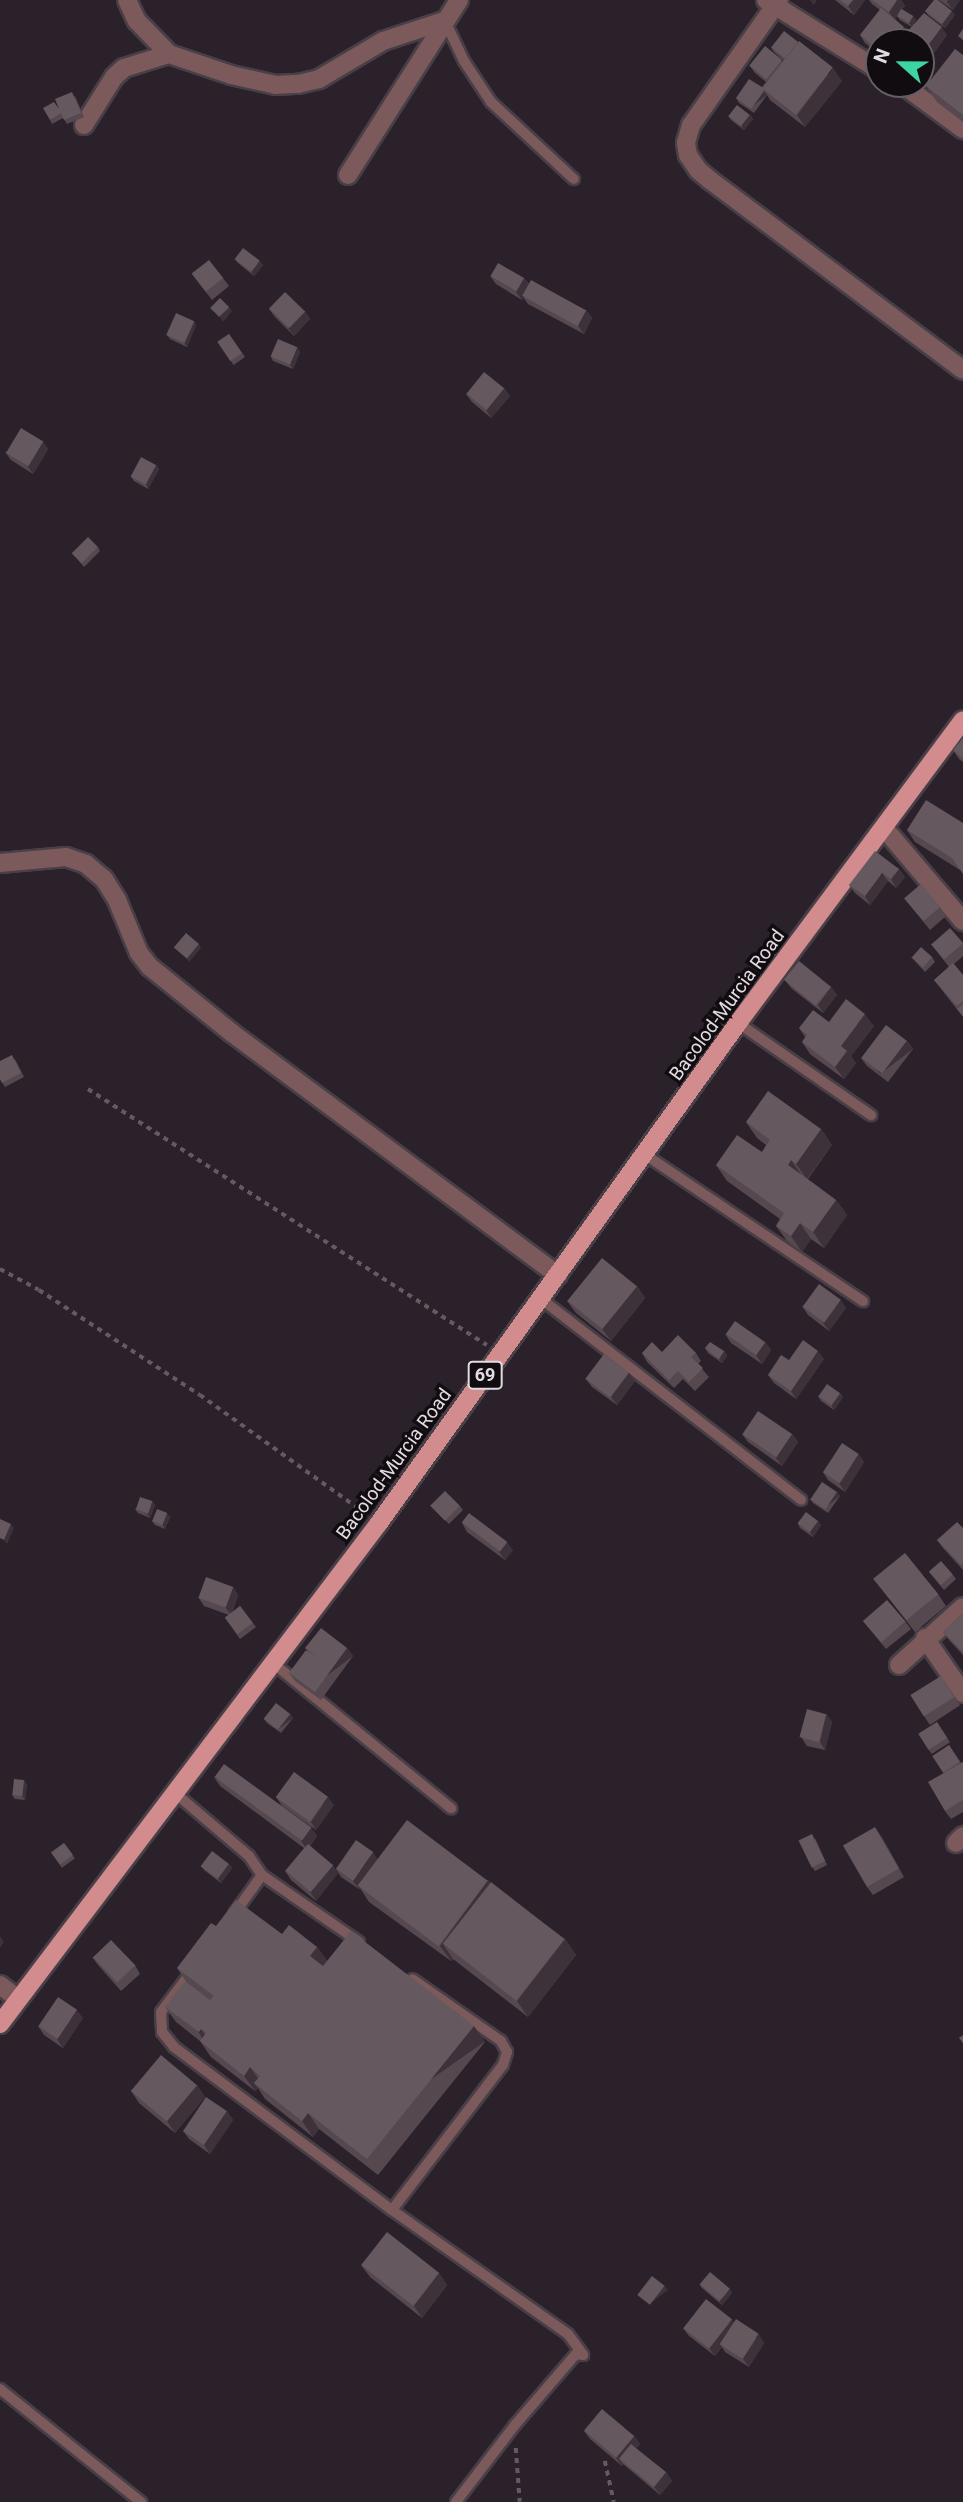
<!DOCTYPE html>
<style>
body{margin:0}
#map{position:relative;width:963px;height:2502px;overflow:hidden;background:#2b212a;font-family:Roboto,sans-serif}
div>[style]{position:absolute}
.path>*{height:3.5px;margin-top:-1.75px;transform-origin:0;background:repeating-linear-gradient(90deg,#635a62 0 5px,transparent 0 10px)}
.roads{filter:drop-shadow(2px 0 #483f47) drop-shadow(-2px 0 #483f47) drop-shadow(0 2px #483f47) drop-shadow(0 -2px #483f47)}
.lane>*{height:10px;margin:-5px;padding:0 5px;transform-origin:5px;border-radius:5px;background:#7c595a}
.street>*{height:18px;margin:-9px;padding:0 9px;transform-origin:9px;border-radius:9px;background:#7c595a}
.primary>*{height:18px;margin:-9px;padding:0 9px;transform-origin:9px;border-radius:9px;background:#d38c8e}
.wall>*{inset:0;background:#56484f;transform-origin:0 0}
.shaded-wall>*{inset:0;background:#3e323a;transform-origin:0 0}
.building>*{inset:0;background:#65585f;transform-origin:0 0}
span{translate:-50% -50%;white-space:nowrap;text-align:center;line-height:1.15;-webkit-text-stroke:7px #110c10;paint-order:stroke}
.shield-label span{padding:2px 5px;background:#110c10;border:2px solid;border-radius:5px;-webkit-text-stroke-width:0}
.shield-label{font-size:18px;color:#e2dbe1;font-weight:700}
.street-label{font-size:19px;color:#e2dbe1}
.north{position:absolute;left:865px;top:28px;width:70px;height:70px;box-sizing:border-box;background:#110c10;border:2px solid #655f64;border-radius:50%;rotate:291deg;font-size:19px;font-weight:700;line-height:28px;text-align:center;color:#e2dbe1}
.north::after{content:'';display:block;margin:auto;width:24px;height:32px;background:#3dd4a3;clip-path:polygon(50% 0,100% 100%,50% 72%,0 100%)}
</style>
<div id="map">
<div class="path">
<div style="left:88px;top:1089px;width:474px;rotate:32.7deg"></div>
<div style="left:0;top:1269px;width:44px;rotate:28.3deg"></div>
<div style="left:39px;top:1290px;width:192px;rotate:33.1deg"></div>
<div style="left:200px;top:1395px;width:203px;rotate:35.6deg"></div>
<div style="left:516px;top:2448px;width:54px;rotate:85.8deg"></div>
<div style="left:605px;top:2461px;width:42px;rotate:77.6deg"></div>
</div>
<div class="roads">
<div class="lane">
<div style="left:445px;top:21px;width:44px;rotate:64.6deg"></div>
<div style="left:464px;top:61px;width:49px;rotate:56.6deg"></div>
<div style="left:491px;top:102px;width:113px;rotate:42.9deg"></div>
<div style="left:738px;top:1023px;width:162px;rotate:34.7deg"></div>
<div style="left:644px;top:1154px;width:264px;rotate:33.9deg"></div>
<div style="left:540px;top:1298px;width:330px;rotate:37.7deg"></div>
<div style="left:273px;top:1663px;width:230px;rotate:39.2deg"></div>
<div style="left:175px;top:1793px;width:97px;rotate:40.4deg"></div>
<div style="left:249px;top:1856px;width:23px;rotate:56deg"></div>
<div style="left:262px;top:1875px;width:118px;rotate:34.6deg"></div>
<div style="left:234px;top:1914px;width:48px;rotate:-54.3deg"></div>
<div style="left:192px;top:1971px;width:51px;rotate:127.1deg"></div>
<div style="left:161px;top:2012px;width:20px;rotate:87deg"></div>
<div style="left:162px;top:2032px;width:19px;rotate:51deg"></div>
<div style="left:174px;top:2047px;width:272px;rotate:36.8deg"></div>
<div style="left:392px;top:2210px;width:215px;rotate:35.2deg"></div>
<div style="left:568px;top:2334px;width:26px;rotate:54deg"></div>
<div style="left:583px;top:2355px;width:7px;rotate:-172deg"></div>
<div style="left:576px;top:2354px;width:94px;rotate:130.7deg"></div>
<div style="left:515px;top:2425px;width:97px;rotate:127.5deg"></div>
<div style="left:392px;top:2210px;width:183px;rotate:-52.6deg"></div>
<div style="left:503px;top:2065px;width:14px;rotate:-73deg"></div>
<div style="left:507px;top:2052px;width:13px;rotate:-119deg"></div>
<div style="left:501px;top:2041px;width:108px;rotate:-145.1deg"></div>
<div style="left:0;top:2389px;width:181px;rotate:38.7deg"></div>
</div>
<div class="street">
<div style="left:127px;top:0;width:23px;rotate:65deg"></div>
<div style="left:137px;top:21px;width:46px;rotate:45.9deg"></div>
<div style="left:169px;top:54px;width:65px;rotate:18.7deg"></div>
<div style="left:231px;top:75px;width:46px;rotate:12.5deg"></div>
<div style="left:276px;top:85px;width:22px;rotate:-3deg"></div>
<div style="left:298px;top:84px;width:22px;rotate:-13deg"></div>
<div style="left:319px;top:79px;width:74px;rotate:-30.7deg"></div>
<div style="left:383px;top:41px;width:64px;rotate:-18.2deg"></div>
<div style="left:766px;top:0;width:133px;rotate:31.8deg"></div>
<div style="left:779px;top:0;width:153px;rotate:125.1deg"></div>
<div style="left:691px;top:125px;width:19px;rotate:106deg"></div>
<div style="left:686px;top:143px;width:12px;rotate:81deg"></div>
<div style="left:688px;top:155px;width:18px;rotate:56deg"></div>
<div style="left:698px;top:170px;width:16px;rotate:40deg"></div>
<div style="left:710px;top:180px;width:316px;rotate:36.9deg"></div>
<div style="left:902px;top:84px;width:76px;rotate:36.4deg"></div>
<div style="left:84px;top:125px;width:57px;rotate:-58deg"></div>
<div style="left:114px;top:77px;width:13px;rotate:-42deg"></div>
<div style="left:124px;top:68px;width:47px;rotate:-17.3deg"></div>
<div style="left:348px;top:175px;width:207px;rotate:-57.6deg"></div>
<div style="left:884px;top:828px;width:122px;rotate:49.7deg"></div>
<div style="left:0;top:863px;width:66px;rotate:-5.2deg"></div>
<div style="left:66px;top:857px;width:21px;rotate:19deg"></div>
<div style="left:86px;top:864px;width:23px;rotate:40deg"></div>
<div style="left:104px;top:879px;width:25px;rotate:58deg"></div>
<div style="left:117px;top:900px;width:57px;rotate:67.5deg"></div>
<div style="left:139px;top:953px;width:18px;rotate:52deg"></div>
<div style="left:150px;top:967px;width:105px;rotate:38.8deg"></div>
<div style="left:232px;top:1033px;width:406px;rotate:36.6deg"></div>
<div style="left:925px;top:1638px;width:67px;rotate:55.4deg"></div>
<div style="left:899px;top:1665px;width:86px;rotate:-42.2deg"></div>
<div style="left:956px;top:1843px;width:10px;rotate:-45deg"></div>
<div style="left:0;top:1985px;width:23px;rotate:38deg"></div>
</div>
<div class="primary">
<div style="left:0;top:2024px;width:628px;rotate:-52.89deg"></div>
<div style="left:379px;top:1523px;width:616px;rotate:-54.32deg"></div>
<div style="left:738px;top:1023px;width:377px;rotate:-53.4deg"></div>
</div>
</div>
<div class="wall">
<div style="clip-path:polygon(835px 0,865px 0,854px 15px)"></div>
<div style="clip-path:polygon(evenodd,869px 0,901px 0,905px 6px,902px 9px,913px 16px,916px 20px,913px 26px,947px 35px,934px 53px,930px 50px,933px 55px,921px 68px,921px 42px,879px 42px,879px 54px,865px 43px,860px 35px,880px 10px,872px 4px,869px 0,897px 16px,900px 20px,912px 27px,908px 32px,895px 19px,897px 16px)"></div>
<div style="clip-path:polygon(939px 0,960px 0,953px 10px)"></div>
<div style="clip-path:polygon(925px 11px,955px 15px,945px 28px,928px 15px)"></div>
<div style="clip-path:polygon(771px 48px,842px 81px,805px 127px,770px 100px,767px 95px,754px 113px,739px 103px,736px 98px,762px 87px,766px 82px,755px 73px,749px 65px,782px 61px,783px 60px,774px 52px)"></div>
<div style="clip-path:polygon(963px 55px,963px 122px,937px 102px,926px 86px)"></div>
<div style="clip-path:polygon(75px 96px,84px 117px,67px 124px,63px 118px,52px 124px,50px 120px,59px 109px)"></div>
<div style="clip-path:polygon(750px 115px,753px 119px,744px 130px,731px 120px,728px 116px)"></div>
<div style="clip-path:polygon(235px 259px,263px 265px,254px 276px,238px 263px)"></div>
<div style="clip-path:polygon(192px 274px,223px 278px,229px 286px,212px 300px)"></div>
<div style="clip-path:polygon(490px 276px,524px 278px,529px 284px,586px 310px,592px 318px,584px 334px,528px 304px,523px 297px,522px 300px,496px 284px)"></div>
<div style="clip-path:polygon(269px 309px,305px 311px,310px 319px,294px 336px,275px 317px)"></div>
<div style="clip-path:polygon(196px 325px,187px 347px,170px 339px,167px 335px)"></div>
<div style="left:229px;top:334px;width:28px;height:14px;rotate:55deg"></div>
<div style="clip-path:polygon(297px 347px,300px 352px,293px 369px,273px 361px,271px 357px)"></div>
<div style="clip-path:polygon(504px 388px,510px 396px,491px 418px,472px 402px,466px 394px)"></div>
<div style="clip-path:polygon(48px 449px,33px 474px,11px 460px,5px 452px)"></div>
<div style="clip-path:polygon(156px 465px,159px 469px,148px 489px,134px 481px,131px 477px)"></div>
<div style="clip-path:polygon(98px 547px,100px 551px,84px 567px,72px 553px)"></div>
<div style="clip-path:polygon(963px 738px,963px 762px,959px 759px,953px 750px)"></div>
<div style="clip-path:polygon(963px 823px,960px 870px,915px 842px,907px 830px)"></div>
<div style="clip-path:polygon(899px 869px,905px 877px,896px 888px,888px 881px,870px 905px,855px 893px,849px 885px)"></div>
<div style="clip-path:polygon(904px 898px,940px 907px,946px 916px,930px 930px)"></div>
<div style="clip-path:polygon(963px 943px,963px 956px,954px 964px,963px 975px,963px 1017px,934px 980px,949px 967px,931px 944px)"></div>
<div style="clip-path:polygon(911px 957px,932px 957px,935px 962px,925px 972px)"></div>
<div style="clip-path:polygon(785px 980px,831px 987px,837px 995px,823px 1013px,791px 988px)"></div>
<div style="clip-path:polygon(829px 1022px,874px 1026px,851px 1056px,856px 1063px,844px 1079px,810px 1054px,802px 1042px,805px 1037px,799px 1028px)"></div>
<div style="clip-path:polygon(907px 1041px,913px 1049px,888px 1082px,867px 1066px,861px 1058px)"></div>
<div style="clip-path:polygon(15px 1059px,24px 1077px,5px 1087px,0 1079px)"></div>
<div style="clip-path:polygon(746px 1122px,821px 1129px,832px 1145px,808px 1179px,836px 1200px,847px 1215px,824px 1248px,811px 1239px,802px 1252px,787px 1241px,776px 1226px,780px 1219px,727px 1181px,716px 1165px,762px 1152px,766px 1145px,757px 1138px)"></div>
<div style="clip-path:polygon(637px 1286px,645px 1298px,611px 1341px,576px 1313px,567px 1301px)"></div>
<div style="clip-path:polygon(802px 1306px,846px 1308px,829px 1331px,808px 1315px)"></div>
<div style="clip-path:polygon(725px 1334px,765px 1342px,771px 1350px,762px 1364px,731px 1343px)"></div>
<div style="clip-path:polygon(705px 1348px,724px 1351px,727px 1356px,722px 1363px,708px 1353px)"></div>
<div style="clip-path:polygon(662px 1352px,696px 1353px,701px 1361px,698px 1364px,709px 1377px,695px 1391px,683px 1379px,674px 1388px,647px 1362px,642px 1353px)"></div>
<div style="clip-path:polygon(824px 1359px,796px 1399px,774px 1383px,768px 1375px,789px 1360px)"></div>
<div style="clip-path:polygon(629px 1373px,635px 1381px,617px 1405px,592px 1387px,586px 1379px)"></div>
<div style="clip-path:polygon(840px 1393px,843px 1397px,834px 1410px,821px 1401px,818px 1396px)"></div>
<div style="clip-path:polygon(742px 1434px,792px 1434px,798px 1442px,782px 1466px,748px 1442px)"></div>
<div style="clip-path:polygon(864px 1462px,845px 1492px,828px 1480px,823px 1472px)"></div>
<div style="clip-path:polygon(837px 1492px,840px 1496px,828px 1513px,813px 1503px,810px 1499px)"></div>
<div style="clip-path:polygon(152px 1501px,155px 1505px,150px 1518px,138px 1513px,135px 1509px)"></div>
<div style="clip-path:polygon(431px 1506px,460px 1506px,463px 1510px,449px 1524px)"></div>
<div style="clip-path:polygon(170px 1517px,165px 1529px,155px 1525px,152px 1521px)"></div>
<div style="clip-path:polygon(818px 1521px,821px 1525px,813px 1537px,800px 1528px,798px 1524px)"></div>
<div style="clip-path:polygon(462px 1523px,513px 1550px,505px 1560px,467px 1532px)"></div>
<div style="clip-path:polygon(963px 1528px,963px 1570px,943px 1548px,937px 1540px)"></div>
<div style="clip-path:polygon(929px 1572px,953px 1575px,956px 1579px,944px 1590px)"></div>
<div style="clip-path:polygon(873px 1578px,938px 1594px,946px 1606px,915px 1632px)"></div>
<div style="clip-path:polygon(233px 1587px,238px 1595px,232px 1613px,240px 1606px,256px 1627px,240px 1639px,225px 1618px,229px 1615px,204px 1606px,198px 1597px)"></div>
<div style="clip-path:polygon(963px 1613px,963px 1655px,949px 1640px,943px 1632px)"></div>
<div style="clip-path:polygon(863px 1621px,905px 1621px,911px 1629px,886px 1649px)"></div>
<div style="clip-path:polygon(305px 1648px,347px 1648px,353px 1656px,321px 1700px,295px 1681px,289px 1673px,308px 1651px)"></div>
<div style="left:941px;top:1676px;width:35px;height:36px;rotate:57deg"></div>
<div style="clip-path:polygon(290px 1714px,293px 1718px,281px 1733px,267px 1723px,264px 1719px)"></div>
<div style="clip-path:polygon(826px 1714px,832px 1722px,825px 1750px,807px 1746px,801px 1737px)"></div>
<div style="left:937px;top:1722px;width:24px;height:22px;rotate:57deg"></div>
<div style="clip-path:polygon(949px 1745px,961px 1763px,963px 1762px,963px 1812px,951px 1819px,945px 1811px,943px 1774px)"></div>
<div style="clip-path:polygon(214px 1777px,311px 1828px,317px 1836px,310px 1846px,338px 1873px,316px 1901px,291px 1880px,285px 1871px,304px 1848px,220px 1786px)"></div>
<div style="clip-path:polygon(24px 1780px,27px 1785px,25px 1800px,15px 1799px,12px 1795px)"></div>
<div style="clip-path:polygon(276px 1797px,334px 1805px,316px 1830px,282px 1806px)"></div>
<div style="clip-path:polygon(881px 1835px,904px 1877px,873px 1895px,867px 1887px)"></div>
<div style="clip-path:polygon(815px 1838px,827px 1865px,815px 1871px,812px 1867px)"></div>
<div style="left:64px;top:1843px;width:19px;height:16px;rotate:55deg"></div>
<div style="clip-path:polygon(229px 1864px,232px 1868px,221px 1883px,204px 1870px,201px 1866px)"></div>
<div style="clip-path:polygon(336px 1869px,488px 1880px,490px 1883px,565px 1939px,576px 1955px,528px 2017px,453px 1959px,451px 1961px,369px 1902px,360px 1888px,359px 1889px,341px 1877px)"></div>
<div style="clip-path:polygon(216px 1926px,282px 1934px,317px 1947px,327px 1961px,485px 2042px,378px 2175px,319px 2129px,313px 2137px,265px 2099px,258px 2088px,255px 2091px,211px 2057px,200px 2041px,176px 2022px,165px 2007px,187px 1983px,177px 1968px)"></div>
<div style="clip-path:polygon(92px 1957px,135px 1965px,140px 1974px,121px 1991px,98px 1965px)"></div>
<div style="clip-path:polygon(83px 2018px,63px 2048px,44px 2035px,38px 2026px)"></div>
<div style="clip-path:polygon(197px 2085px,205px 2097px,175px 2133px,139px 2103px,131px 2091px)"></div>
<div style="clip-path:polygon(227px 2111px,233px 2120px,210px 2154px,189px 2139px,183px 2131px)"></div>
<div style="clip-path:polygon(361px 2265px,439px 2273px,447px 2285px,422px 2318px,370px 2277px)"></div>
<div style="clip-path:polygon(699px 2284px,732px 2293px,722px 2305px,702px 2288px)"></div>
<div style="clip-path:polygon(734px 2322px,764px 2343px,749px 2367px,725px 2352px,722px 2347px,715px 2356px,689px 2336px,683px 2328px)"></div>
<div style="clip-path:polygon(584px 2431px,634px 2436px,640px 2444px,636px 2449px,666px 2472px,672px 2481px,660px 2495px,623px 2464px,622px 2466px,590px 2439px)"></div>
</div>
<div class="shaded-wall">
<div style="clip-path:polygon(810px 0,817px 0,814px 5px)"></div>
<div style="clip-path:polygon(853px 0,865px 0,854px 15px,848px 6px)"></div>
<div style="clip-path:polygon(897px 0,901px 0,905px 6px,895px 20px,889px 12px)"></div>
<div style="clip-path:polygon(948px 0,960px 0,953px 10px,947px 2px)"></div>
<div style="clip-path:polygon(952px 11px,955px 15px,945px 28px,942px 24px)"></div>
<div style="clip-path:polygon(913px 16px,916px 20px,912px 27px,909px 23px)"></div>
<div style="clip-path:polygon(904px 27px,910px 35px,904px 42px,892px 42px)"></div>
<div style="clip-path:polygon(942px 27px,947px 35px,934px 53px,928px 45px)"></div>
<div style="clip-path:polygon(927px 47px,933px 55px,921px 68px,921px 53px)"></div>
<div style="clip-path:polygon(833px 68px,842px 81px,805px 127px,797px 115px)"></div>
<div style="left:764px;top:91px;width:5px;height:22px;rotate:53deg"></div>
<div style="clip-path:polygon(750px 115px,753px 119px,744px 130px,741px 126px)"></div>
<div style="clip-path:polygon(260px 261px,263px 265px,254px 276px,251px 272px)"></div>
<div style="clip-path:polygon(524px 278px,530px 286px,522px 300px,516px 292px)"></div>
<div style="clip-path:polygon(229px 307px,232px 311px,223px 322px,220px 317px)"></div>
<div style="clip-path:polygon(586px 310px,592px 318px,584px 334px,578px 326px)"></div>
<div style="clip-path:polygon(305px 311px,310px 319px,294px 336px,288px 328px)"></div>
<div style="clip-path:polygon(194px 321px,196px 325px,187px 347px,184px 343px)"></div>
<div style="clip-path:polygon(297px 347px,300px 352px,293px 369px,290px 365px)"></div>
<div style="clip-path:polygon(504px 388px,510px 396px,491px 418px,486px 410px)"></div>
<div style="clip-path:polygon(43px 441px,48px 449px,33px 474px,27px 466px)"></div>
<div style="clip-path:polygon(156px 465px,159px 469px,148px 489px,146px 484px)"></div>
<div style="clip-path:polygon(899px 869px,905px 877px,896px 888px,891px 879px)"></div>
<div style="clip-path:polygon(882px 873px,888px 881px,870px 905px,865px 896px)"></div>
<div style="clip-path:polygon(199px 944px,201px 948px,189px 962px,186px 958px)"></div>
<div style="clip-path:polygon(831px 987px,837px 995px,823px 1013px,818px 1005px)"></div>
<div style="clip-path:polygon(865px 1014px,874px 1026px,851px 1056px,856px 1063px,844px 1079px,835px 1067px,841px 1046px)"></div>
<div style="left:907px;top:1041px;width:10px;height:41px;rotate:53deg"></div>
<div style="clip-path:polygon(821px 1129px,832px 1145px,807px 1179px,796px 1164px)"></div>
<div style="clip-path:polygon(791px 1160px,802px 1176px,788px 1165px)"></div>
<div style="clip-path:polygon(836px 1200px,847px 1215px,824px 1248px,813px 1232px)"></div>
<div style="clip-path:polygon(800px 1223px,811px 1239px,802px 1252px,791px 1236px)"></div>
<div style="clip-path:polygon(637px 1286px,645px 1298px,611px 1341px,602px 1329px)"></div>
<div style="clip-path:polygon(841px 1300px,846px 1308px,829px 1331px,823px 1323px)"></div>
<div style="clip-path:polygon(765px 1342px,771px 1350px,762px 1364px,756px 1355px)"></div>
<div style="clip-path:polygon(724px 1351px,727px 1356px,722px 1363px,719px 1359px)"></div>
<div style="clip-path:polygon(818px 1351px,824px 1359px,796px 1399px,791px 1391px)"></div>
<div style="clip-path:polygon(629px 1373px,635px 1381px,617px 1405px,611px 1397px)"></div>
<div style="clip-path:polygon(840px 1393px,843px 1397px,834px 1410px,831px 1405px)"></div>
<div style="clip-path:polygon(792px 1434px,798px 1442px,782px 1466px,776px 1458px)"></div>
<div style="clip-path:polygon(859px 1454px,864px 1462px,845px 1492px,839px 1483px)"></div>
<div style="left:837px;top:1492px;width:5px;height:21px;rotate:53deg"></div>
<div style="clip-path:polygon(152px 1501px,155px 1505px,150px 1518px,147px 1514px)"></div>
<div style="clip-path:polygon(167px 1513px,170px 1517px,165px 1529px,162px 1524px)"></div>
<div style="clip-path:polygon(818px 1521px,821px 1525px,813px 1537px,810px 1532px)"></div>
<div style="clip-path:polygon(11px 1524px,14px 1528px,7px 1544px,4px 1540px)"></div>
<div style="clip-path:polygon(507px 1542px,513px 1550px,505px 1560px,499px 1552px)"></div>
<div style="clip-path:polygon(233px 1587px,238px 1595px,231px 1615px,225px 1607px)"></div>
<div style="left:347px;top:1648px;width:10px;height:54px;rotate:53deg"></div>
<div style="left:290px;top:1714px;width:5px;height:19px;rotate:53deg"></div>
<div style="clip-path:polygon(826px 1714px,832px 1722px,825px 1750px,820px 1742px)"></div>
<div style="clip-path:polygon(24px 1780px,27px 1785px,25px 1800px,22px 1796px)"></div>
<div style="clip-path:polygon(328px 1797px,334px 1805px,316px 1830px,311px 1822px)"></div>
<div style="clip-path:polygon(875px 1827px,881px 1835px,904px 1877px,899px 1869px)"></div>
<div style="clip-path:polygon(311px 1828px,317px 1836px,307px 1849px,301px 1841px)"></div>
<div style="clip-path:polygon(373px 1852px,379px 1861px,358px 1886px,360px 1888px,359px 1889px,353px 1881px)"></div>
<div style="clip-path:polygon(229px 1864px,232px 1868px,221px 1883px,218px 1879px)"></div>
<div style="clip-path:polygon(333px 1865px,338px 1873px,316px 1901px,310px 1892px)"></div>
<div style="clip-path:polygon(488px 1880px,499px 1896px,443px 1944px,453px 1959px,451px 1961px,440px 1946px)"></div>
<div style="clip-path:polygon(0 1936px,4px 1942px,0 1948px)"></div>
<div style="clip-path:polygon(565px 1939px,576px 1955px,528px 2017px,517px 2001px)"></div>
<div style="clip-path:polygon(317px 1947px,328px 1963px,321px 1972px,310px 1956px)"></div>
<div style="clip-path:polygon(77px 2010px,83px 2018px,63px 2048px,57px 2039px)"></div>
<div style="left:474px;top:2026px;width:19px;height:171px;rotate:55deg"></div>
<div style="left:201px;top:2029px;width:19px;height:4px;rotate:55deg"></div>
<div style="clip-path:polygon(250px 2067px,261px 2083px,254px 2083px,258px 2088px,255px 2091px,244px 2076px)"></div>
<div style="clip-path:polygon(197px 2085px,205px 2097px,175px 2133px,167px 2121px)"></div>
<div style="clip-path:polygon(227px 2111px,233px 2120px,210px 2154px,204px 2145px)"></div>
<div style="clip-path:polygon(308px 2113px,319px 2129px,313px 2137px,302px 2121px)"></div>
<div style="clip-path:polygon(439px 2273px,447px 2285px,422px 2318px,414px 2306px)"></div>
<div style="left:665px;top:2286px;width:5px;height:24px;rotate:53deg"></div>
<div style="clip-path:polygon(730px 2289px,732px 2293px,722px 2305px,719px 2301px)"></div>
<div style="clip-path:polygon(732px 2319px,737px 2328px,720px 2344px,722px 2347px,715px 2356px,709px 2348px)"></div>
<div style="clip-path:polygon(759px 2334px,764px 2343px,749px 2367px,743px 2359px)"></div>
<div style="clip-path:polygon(634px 2436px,640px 2444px,625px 2463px,619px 2459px,623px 2464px,622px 2466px,616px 2458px)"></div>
<div style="clip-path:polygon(666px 2472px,672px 2481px,660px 2495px,654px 2487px)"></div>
</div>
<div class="building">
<div style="clip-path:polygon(840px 0,853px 0,848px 6px)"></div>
<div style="clip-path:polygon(872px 0,897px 0,889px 12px)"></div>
<div style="clip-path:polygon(934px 0,938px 0,952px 11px,942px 24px,925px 11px)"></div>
<div style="clip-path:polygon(881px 8px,904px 27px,892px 42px,879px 42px,879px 51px,860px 35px)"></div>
<div style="left:901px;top:9px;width:14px;height:8px;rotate:30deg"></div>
<div style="clip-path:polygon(924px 13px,942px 27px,928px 45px,922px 41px,927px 47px,921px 53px,921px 42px,898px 42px)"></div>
<div style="clip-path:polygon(963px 29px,963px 40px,958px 36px)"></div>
<div style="left:784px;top:31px;width:18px;height:21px;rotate:38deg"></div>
<div style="left:799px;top:41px;width:43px;height:60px;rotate:38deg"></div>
<div style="left:765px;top:46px;width:22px;height:25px;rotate:39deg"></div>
<div style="clip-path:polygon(955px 49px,963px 55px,963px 115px,926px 86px)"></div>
<div style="clip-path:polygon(749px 79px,762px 87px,764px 91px,751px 109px,736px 98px)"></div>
<div style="clip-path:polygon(72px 92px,81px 113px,64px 120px,61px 113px,50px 120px,43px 108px,54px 102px,59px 109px,55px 99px)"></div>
<div style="left:737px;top:105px;width:16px;height:14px;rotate:38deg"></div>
<div style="left:243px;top:248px;width:21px;height:14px;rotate:37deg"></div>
<div style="left:209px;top:260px;width:23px;height:22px;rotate:52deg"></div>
<div style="left:498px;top:263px;width:30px;height:15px;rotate:30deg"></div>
<div style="left:531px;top:280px;width:63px;height:18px;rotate:29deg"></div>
<div style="left:285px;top:292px;width:28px;height:23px;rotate:44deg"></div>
<div style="left:220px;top:298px;width:13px;height:14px;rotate:45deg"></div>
<div style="left:176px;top:313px;width:20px;height:24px;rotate:24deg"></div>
<div style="left:229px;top:334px;width:23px;height:14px;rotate:56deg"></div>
<div style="left:278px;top:339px;width:21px;height:19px;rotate:23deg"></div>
<div style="left:484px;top:372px;width:26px;height:28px;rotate:39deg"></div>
<div style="left:21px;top:428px;width:26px;height:29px;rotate:31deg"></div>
<div style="left:141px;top:457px;width:17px;height:22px;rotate:28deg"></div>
<div style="left:88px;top:537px;width:14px;height:23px;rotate:45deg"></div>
<div style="clip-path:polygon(963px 738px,963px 759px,953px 750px)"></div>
<div style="clip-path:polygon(926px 800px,963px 823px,963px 874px,952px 858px,907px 830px)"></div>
<div style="clip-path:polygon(875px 851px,899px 869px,891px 879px,882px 873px,865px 896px,849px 885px)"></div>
<div style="left:921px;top:884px;width:30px;height:22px;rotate:50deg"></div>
<div style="left:950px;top:928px;width:20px;height:25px;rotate:49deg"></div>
<div style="left:186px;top:933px;width:17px;height:19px;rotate:40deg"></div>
<div style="left:921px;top:947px;width:15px;height:14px;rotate:42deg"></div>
<div style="left:799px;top:961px;width:41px;height:24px;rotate:39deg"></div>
<div style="clip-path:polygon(953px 963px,963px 975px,963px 1001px,957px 1006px,934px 980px)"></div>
<div style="clip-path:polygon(846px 999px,865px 1014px,841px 1046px,847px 1051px,835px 1067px,802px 1042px,807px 1035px,799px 1028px,813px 1010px,829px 1022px)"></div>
<div style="clip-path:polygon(963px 1004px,963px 1016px,957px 1009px)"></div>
<div style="left:886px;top:1025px;width:26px;height:41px;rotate:37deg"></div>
<div style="clip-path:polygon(12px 1055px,21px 1073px,2px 1083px,0 1079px,0 1061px)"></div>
<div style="clip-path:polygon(768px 1091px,821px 1129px,796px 1164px,791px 1160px,788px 1165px,836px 1200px,813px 1232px,800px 1223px,791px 1236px,776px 1226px,784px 1213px,716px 1165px,737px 1135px,762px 1152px,770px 1140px,746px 1122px)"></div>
<div style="left:602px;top:1258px;width:45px;height:55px;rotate:39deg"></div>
<div style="left:819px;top:1284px;width:27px;height:28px;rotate:36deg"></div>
<div style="left:735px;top:1321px;width:37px;height:16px;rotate:35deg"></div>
<div style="clip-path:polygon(678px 1335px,696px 1353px,691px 1357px,703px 1368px,689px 1382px,678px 1371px,669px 1380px,642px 1353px,652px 1342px,662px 1352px)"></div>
<div style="clip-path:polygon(803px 1340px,818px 1351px,791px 1391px,768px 1375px,781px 1355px,789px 1360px)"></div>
<div style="clip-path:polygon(710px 1342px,724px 1351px,719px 1359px,705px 1348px)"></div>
<div style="left:604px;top:1354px;width:31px;height:31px;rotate:37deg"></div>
<div style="left:827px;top:1384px;width:16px;height:15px;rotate:35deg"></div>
<div style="left:758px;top:1411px;width:41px;height:28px;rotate:34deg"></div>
<div style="left:842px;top:1443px;width:20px;height:35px;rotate:33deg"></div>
<div style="left:822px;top:1482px;width:18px;height:21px;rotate:34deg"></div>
<div style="left:445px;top:1491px;width:21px;height:21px;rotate:45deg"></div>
<div style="left:140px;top:1497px;width:13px;height:13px;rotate:18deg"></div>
<div style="left:157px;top:1509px;width:11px;height:13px;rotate:22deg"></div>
<div style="left:806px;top:1512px;width:15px;height:14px;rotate:37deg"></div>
<div style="left:469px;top:1513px;width:48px;height:12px;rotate:37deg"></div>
<div style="clip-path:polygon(0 1519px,11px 1524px,4px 1540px,0 1538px)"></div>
<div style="clip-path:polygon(957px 1522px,963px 1528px,963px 1563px,961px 1565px,937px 1540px)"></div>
<div style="left:905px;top:1553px;width:53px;height:41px;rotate:51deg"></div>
<div style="left:941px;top:1561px;width:18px;height:16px;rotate:49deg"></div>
<div style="left:206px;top:1577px;width:29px;height:22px;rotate:20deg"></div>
<div style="left:887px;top:1600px;width:28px;height:32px;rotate:49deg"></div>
<div style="left:240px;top:1606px;width:21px;height:19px;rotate:53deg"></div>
<div style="clip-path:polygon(963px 1613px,963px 1652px,943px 1632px)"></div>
<div style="clip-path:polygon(321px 1628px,347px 1648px,315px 1692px,289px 1673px,306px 1650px,317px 1657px,305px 1648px)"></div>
<div style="left:941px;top:1676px;width:25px;height:36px;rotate:58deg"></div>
<div style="left:276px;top:1703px;width:18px;height:20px;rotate:38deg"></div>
<div style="left:807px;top:1709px;width:20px;height:29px;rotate:15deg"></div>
<div style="left:937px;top:1722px;width:19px;height:22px;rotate:58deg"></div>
<div style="left:949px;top:1745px;width:20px;height:20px;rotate:57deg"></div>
<div style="clip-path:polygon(963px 1762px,963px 1800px,945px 1811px,928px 1782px)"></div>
<div style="left:224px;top:1764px;width:108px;height:16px;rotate:36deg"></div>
<div style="left:294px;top:1772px;width:42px;height:31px;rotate:36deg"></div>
<div style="left:14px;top:1779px;width:10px;height:16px;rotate:6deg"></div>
<div style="left:407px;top:1820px;width:101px;height:82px;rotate:37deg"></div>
<div style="left:875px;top:1827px;width:48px;height:37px;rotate:60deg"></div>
<div style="left:812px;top:1834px;width:30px;height:15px;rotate:64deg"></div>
<div style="left:356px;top:1840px;width:21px;height:35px;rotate:35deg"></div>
<div style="left:64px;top:1843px;width:15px;height:16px;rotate:53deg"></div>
<div style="left:308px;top:1844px;width:33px;height:35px;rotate:40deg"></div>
<div style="left:212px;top:1851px;width:21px;height:19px;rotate:37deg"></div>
<div style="left:491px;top:1882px;width:93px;height:78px;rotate:38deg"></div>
<div style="clip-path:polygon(236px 1900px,282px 1934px,289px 1925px,317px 1947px,310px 1956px,323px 1966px,351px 1931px,474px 2026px,367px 2159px,308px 2113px,302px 2121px,254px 2083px,260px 2076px,250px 2067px,244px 2076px,200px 2041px,206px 2033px,201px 2029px,199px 2032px,165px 2007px,185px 1981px,210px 2000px,214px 1996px,177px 1968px,211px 1923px,216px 1926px)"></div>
<div style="left:111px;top:1940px;width:35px;height:25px;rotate:46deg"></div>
<div style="left:58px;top:1997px;width:23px;height:35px;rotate:34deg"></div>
<div style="clip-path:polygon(963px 2035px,963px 2043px,959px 2038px)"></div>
<div style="left:161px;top:2055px;width:47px;height:47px;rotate:40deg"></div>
<div style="left:206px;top:2097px;width:25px;height:41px;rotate:34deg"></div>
<div style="left:387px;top:2232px;width:66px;height:42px;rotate:38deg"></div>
<div style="left:710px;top:2272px;width:26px;height:16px;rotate:40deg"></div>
<div style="left:652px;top:2276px;width:16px;height:24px;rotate:38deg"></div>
<div style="left:706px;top:2299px;width:33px;height:37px;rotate:38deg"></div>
<div style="left:736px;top:2319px;width:27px;height:30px;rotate:33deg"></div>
<div style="left:602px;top:2409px;width:42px;height:28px;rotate:40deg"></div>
<div style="left:631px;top:2444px;width:45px;height:19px;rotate:39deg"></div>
</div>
<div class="shield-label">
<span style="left:485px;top:1375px">69</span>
</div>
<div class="street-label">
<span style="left:727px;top:1005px;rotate:-54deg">Bacolod-Murcia Road</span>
<span style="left:394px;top:1464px;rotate:-54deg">Bacolod-Murcia Road</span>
</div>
<div class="north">N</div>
</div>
